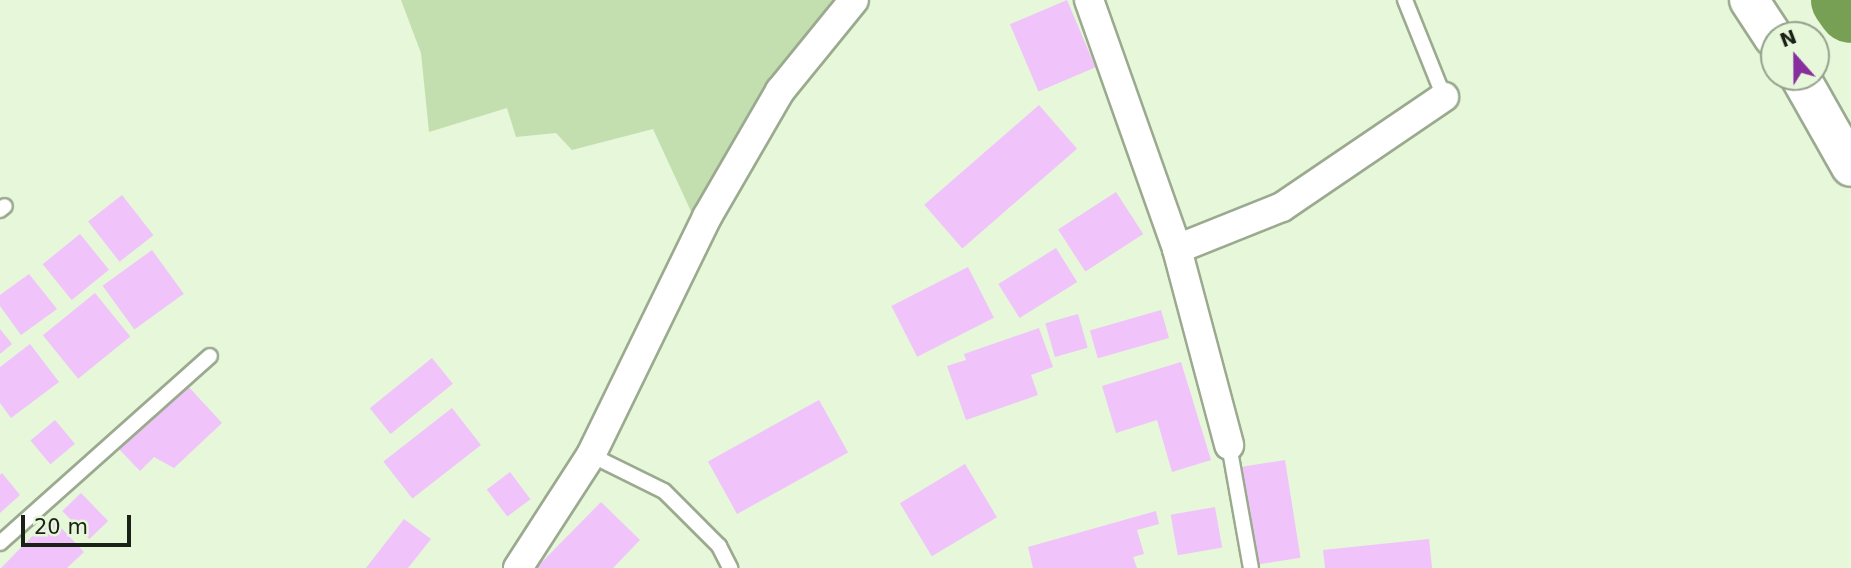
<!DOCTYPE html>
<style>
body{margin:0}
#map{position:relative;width:1851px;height:568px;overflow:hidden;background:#e6f7da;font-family:"DejaVu Sans",sans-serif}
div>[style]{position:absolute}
.green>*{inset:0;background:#c3deaf}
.river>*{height:66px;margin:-33px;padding:0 33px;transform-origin:33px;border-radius:33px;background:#78a054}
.building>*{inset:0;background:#f0c3fb;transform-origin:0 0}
.roads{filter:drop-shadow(2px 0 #9baa8f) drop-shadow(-2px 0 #9baa8f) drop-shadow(0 2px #9baa8f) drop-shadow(0 -2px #9baa8f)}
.lane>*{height:14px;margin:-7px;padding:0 7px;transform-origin:7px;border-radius:7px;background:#fff}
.street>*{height:28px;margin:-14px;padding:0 14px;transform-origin:14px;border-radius:14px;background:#fff}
.secondary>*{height:38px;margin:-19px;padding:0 19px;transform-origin:19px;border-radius:19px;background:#fff}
span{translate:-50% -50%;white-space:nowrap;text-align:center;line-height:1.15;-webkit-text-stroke:6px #e6f7da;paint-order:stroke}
.north{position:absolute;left:1760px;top:21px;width:70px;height:70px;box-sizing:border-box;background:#e6f7da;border:2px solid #95a18c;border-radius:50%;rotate:339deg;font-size:19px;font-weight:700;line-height:28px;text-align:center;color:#1b2116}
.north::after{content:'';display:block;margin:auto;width:24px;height:32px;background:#872f9c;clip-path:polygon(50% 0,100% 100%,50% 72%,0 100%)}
.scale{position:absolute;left:21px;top:515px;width:110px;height:32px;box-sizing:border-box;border:4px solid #1b2116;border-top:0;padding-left:9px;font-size:21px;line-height:24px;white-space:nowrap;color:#1b2116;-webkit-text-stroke:5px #e6f7da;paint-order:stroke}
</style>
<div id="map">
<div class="green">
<div style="clip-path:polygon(401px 0,842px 0,695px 220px,653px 129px,572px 150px,556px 133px,516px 137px,507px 108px,429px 132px,421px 53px)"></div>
</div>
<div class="river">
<div style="left:1844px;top:0;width:12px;rotate:55deg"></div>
</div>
<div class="building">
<div style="left:1067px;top:0;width:73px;height:62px;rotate:67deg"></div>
<div style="left:1039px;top:105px;width:58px;height:152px;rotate:49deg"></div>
<div style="left:1116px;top:192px;width:50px;height:69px;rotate:57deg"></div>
<div style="left:122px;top:195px;width:51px;height:43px;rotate:52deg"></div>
<div style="left:80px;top:234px;width:46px;height:48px;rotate:51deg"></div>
<div style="left:1056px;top:248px;width:40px;height:68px;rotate:58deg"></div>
<div style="left:152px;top:250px;width:54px;height:61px;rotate:54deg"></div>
<div style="left:968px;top:267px;width:57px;height:86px;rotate:63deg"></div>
<div style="clip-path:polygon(29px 274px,57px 309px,21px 335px,0 306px,0 295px)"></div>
<div style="left:95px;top:293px;width:56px;height:67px;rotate:51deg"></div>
<div style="left:1161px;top:310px;width:29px;height:74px;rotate:74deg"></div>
<div style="left:1078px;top:314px;width:35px;height:34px;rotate:74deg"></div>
<div style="clip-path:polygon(1039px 328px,1053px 367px,1031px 375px,1038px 395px,966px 420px,947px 366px,966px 360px,964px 354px)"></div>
<div style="clip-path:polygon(0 329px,12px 344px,0 354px)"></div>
<div style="clip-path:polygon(30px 344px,59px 382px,11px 418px,0 403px,0 367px)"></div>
<div style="left:432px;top:358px;width:33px;height:80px;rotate:51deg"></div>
<div style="clip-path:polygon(1181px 362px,1211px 460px,1172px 472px,1157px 420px,1116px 433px,1102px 386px)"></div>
<div style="clip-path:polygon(187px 385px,222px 423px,174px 468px,154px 457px,140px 471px,118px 448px)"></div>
<div style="left:819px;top:400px;width:60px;height:127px;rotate:61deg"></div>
<div style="left:452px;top:408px;width:47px;height:87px;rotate:52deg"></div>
<div style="left:55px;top:420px;width:31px;height:32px;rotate:50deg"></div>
<div style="left:1285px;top:460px;width:99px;height:45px;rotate:81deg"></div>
<div style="left:965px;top:464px;width:62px;height:76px;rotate:59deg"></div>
<div style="left:510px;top:472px;width:34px;height:29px;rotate:53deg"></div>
<div style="clip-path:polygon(2px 473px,20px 495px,0 513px,0 475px)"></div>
<div style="left:81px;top:493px;width:39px;height:26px;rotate:46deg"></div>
<div style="clip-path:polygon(601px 502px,640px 540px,613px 568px,536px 568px)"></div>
<div style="left:1215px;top:507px;width:41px;height:45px;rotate:80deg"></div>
<div style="clip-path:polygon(1156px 511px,1159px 524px,1137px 530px,1144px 554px,1133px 557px,1137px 568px,1033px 568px,1028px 547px)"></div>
<div style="clip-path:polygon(51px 517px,84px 552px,67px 568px,1px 568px)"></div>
<div style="clip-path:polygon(404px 519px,431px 539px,408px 568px,366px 568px)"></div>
<div style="clip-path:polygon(1429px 539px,1432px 568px,1325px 568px,1323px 550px)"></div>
</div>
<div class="roads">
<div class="lane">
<div style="left:1405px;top:0;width:105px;rotate:68.1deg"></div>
<div style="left:0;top:210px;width:6px;rotate:-39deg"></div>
<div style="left:1229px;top:445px;width:125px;rotate:79.9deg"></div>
<div style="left:591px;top:455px;width:81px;rotate:26.3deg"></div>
<div style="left:664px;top:491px;width:78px;rotate:45deg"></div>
<div style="left:719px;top:546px;width:25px;rotate:63deg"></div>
<div style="left:0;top:543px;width:281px;rotate:-41.7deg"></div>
</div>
<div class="street">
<div style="left:1089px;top:0;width:264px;rotate:70.5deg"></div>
<div style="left:1177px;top:249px;width:203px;rotate:75.1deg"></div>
<div style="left:1177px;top:249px;width:113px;rotate:-21.8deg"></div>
<div style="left:1282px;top:207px;width:196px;rotate:-34.2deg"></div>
<div style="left:518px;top:568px;width:135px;rotate:-57.1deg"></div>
<div style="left:591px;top:455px;width:265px;rotate:-64deg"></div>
<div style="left:707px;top:217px;width:146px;rotate:-59.9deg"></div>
<div style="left:780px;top:91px;width:117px;rotate:-50.9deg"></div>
</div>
<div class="secondary">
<div style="left:1749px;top:0;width:45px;rotate:56.7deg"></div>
<div style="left:1800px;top:77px;width:103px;rotate:60.5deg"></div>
</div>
</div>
<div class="north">N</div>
<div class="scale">20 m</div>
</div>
